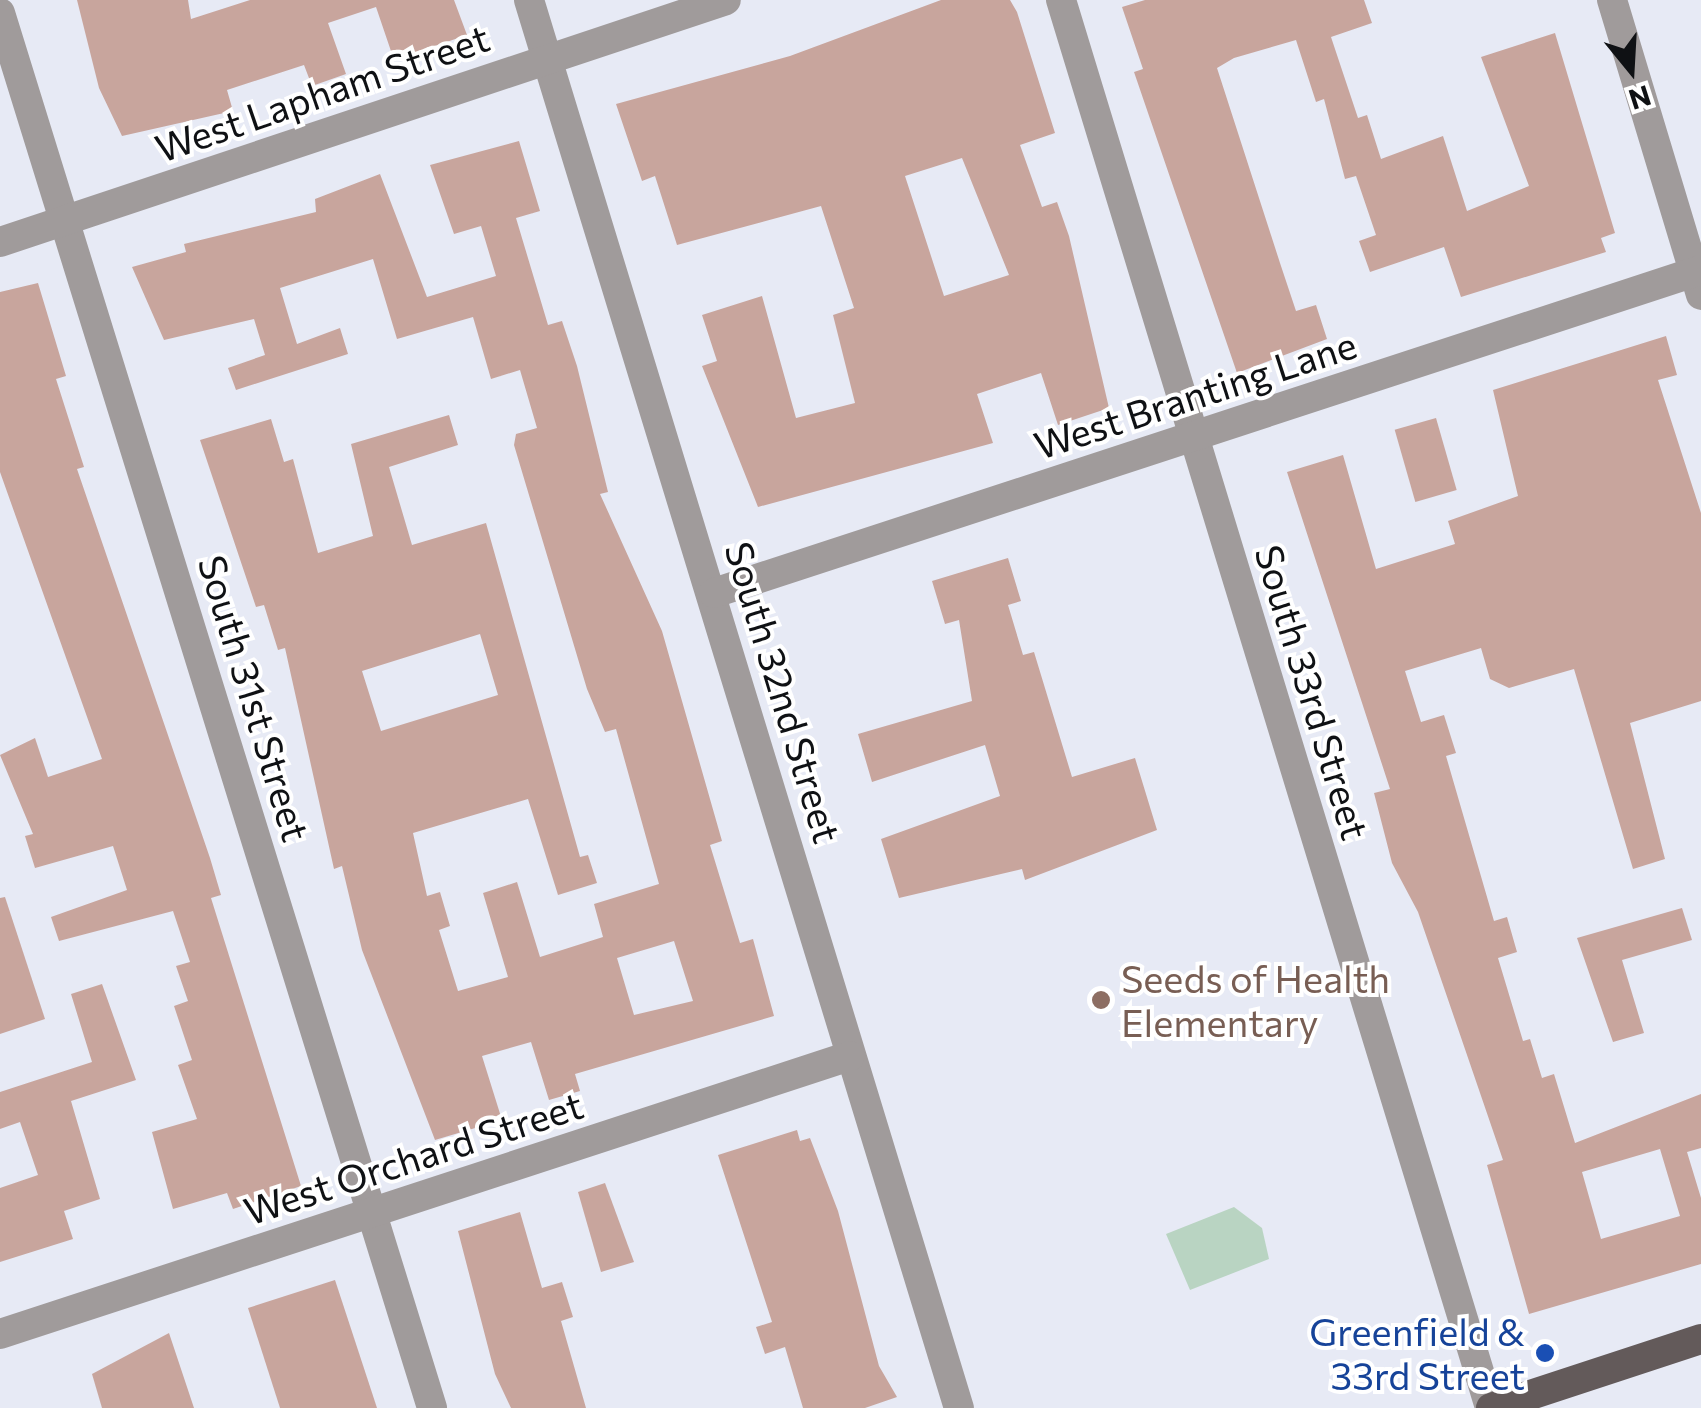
<!DOCTYPE html>
<style>
body{margin:0}
#map{position:relative;width:1701px;height:1408px;overflow:hidden;background:#e7eaf5;font-family:Commissioner,sans-serif}
div>[style]{position:absolute}
.green>*{inset:0;background:#b9d4c2}
.building>*{inset:0;background:#c8a59d;transform-origin:0 0}
.minor>*{height:30px;margin:-15px;padding:0 15px;transform-origin:15px;border-radius:15px;background:#a09b9b}
.major>*{height:30px;margin:-15px;padding:0 15px;transform-origin:15px;border-radius:15px;background:#635a5a}
.dots>*{width:28px;height:28px;translate:-50% -50%;box-sizing:border-box;border:5px solid #fff;border-radius:50%}
span{translate:-50% -50%;white-space:nowrap;text-align:center;line-height:1.15;-webkit-text-stroke:8px #fff;paint-order:stroke}
.street-label{font-size:38px;color:#0f1114}
.education-label{font-size:38px;color:#785e54}
.left{translate:0 -50%;text-align:left}
.transit-label{font-size:38px;color:#164399}
.right{translate:-100% -50%;text-align:right}
.north{position:absolute;left:1581px;top:20px;width:100px;height:100px;-webkit-text-stroke:8px #fff;paint-order:stroke;rotate:162deg;font-size:28px;font-weight:700;line-height:40px;text-align:center;color:#0f1114}
.north::after{content:'';display:block;margin:auto;width:35px;height:45px;background:#0f1114;clip-path:polygon(50% 0,100% 100%,50% 72%,0 100%)}
</style>
<div id="map">
<div class="green">
<div style="clip-path:polygon(1234px 1207px,1262px 1228px,1269px 1259px,1190px 1290px,1166px 1234px)"></div>
</div>
<div class="building">
<div style="clip-path:polygon(77px 0,188px 0,191px 19px,250px 0,454px 0,467px 35px,394px 60px,376px 7px,328px 23px,346px 74px,312px 86px,304px 65px,227px 90px,233px 111px,122px 136px,99px 88px)"></div>
<div style="clip-path:polygon(evenodd,941px 0,1010px 0,1017px 12px,1055px 133px,1020px 145px,1042px 207px,1057px 202px,1069px 236px,1109px 408px,1058px 425px,1041px 373px,977px 394px,993px 443px,758px 507px,702px 366px,717px 361px,702px 315px,762px 296px,796px 418px,855px 403px,833px 315px,854px 308px,821px 206px,677px 245px,655px 176px,642px 181px,616px 104px,790px 56px,941px 0,962px 158px,1009px 275px,944px 296px,905px 176px,962px 158px)"></div>
<div style="clip-path:polygon(1145px 0,1364px 0,1372px 23px,1331px 37px,1358px 118px,1367px 115px,1381px 159px,1443px 136px,1467px 211px,1529px 186px,1481px 57px,1555px 33px,1615px 233px,1601px 238px,1606px 252px,1461px 297px,1444px 247px,1370px 272px,1359px 241px,1376px 235px,1356px 176px,1345px 179px,1324px 99px,1316px 102px,1296px 40px,1234px 58px,1217px 68px,1280px 263px,1296px 311px,1316px 305px,1327px 339px,1237px 373px,1134px 72px,1143px 69px,1122px 7px)"></div>
<div style="clip-path:polygon(evenodd,519px 141px,540px 211px,516px 218px,548px 325px,562px 321px,577px 366px,608px 492px,600px 494px,662px 631px,722px 841px,710px 845px,740px 943px,753px 939px,774px 1016px,575px 1074px,580px 1091px,549px 1100px,531px 1042px,482px 1056px,502px 1120px,435px 1140px,362px 950px,342px 866px,334px 869px,285px 648px,278px 650px,264px 605px,256px 607px,200px 440px,271px 419px,284px 462px,293px 459px,318px 553px,373px 536px,351px 444px,449px 415px,458px 445px,389px 467px,412px 545px,486px 523px,580px 857px,588px 855px,597px 883px,558px 895px,528px 799px,413px 833px,427px 896px,440px 892px,450px 926px,439px 930px,458px 991px,508px 977px,483px 893px,517px 882px,540px 957px,603px 937px,594px 904px,659px 884px,616px 729px,605px 732px,587px 689px,514px 445px,516px 434px,537px 428px,520px 370px,491px 379px,473px 317px,397px 339px,373px 259px,280px 288px,297px 344px,340px 328px,348px 354px,236px 390px,228px 368px,265px 355px,254px 319px,164px 340px,132px 267px,186px 252px,184px 244px,316px 212px,315px 199px,380px 174px,427px 297px,496px 276px,481px 226px,454px 234px,430px 165px,519px 141px,480px 634px,498px 695px,381px 731px,362px 671px,480px 634px,519px 141px,674px 941px,693px 1001px,634px 1015px,617px 958px,674px 941px)"></div>
<div style="clip-path:polygon(38px 283px,66px 376px,56px 379px,84px 467px,77px 469px,210px 858px,221px 895px,211px 898px,301px 1186px,233px 1209px,227px 1193px,173px 1209px,152px 1132px,197px 1119px,178px 1065px,192px 1060px,174px 1006px,188px 1001px,176px 966px,190px 962px,173px 911px,59px 941px,51px 917px,127px 890px,113px 846px,35px 868px,25px 836px,33px 834px,0 755px,35px 738px,48px 777px,102px 759px,0 472px,0 292px)"></div>
<div style="clip-path:polygon(evenodd,1666px 336px,1677px 375px,1658px 380px,1701px 513px,1701px 701px,1630px 723px,1665px 859px,1633px 869px,1574px 669px,1509px 688px,1490px 679px,1481px 648px,1405px 671px,1421px 722px,1444px 715px,1456px 753px,1446px 756px,1494px 921px,1507px 917px,1517px 952px,1498px 958px,1523px 1041px,1530px 1039px,1542px 1078px,1554px 1074px,1575px 1143px,1701px 1094px,1701px 1148px,1687px 1152px,1701px 1198px,1701px 1264px,1529px 1314px,1487px 1165px,1503px 1160px,1418px 912px,1392px 863px,1374px 793px,1390px 789px,1287px 472px,1343px 455px,1376px 569px,1455px 544px,1448px 521px,1518px 496px,1493px 390px,1666px 336px,1660px 1149px,1680px 1216px,1601px 1239px,1582px 1172px,1660px 1149px)"></div>
<div style="left:1436px;top:418px;width:75px;height:43px;rotate:74deg"></div>
<div style="clip-path:polygon(1008px 558px,1021px 601px,1008px 605px,1023px 655px,1034px 652px,1072px 777px,1135px 758px,1157px 830px,1025px 880px,1022px 869px,899px 898px,881px 839px,1000px 796px,985px 745px,872px 782px,858px 734px,972px 701px,959px 620px,945px 624px,932px 581px)"></div>
<div style="clip-path:polygon(5px 897px,45px 1019px,0 1034px,0 898px)"></div>
<div style="clip-path:polygon(1682px 908px,1692px 940px,1622px 960px,1644px 1033px,1613px 1042px,1577px 938px)"></div>
<div style="clip-path:polygon(102px 984px,136px 1080px,71px 1101px,100px 1199px,64px 1211px,73px 1239px,0 1262px,0 1188px,38px 1175px,20px 1122px,0 1129px,0 1092px,92px 1062px,71px 994px)"></div>
<div style="clip-path:polygon(797px 1130px,800px 1141px,810px 1138px,838px 1211px,879px 1366px,897px 1397px,865px 1408px,803px 1408px,785px 1347px,765px 1354px,756px 1327px,772px 1322px,718px 1155px)"></div>
<div style="clip-path:polygon(605px 1183px,634px 1262px,601px 1272px,578px 1192px)"></div>
<div style="clip-path:polygon(520px 1212px,542px 1288px,562px 1282px,573px 1317px,561px 1321px,586px 1408px,511px 1408px,495px 1374px,458px 1231px)"></div>
<div style="clip-path:polygon(335px 1280px,377px 1408px,280px 1408px,248px 1308px)"></div>
<div style="clip-path:polygon(169px 1333px,194px 1408px,102px 1408px,92px 1374px)"></div>
</div>
<div class="minor">
<div style="left:529px;top:0;width:1472px;rotate:73.02deg"></div>
<div style="left:1061px;top:0;width:1472px;rotate:73.05deg"></div>
<div style="left:1612px;top:0;width:308px;rotate:73.2deg"></div>
<div style="left:0;top:13px;width:1460px;rotate:72.79deg"></div>
<div style="left:0;top:242px;width:765px;rotate:-18.43deg"></div>
<div style="left:714px;top:593px;width:1039px;rotate:-18.12deg"></div>
<div style="left:0;top:1334px;width:894px;rotate:-18.11deg"></div>
</div>
<div class="major">
<div style="left:1491px;top:1408px;width:221px;rotate:-18.2deg"></div>
</div>
<div class="dots">
<div style="left:1101px;top:1000px;background:#8d6e63"></div>
<div style="left:1545px;top:1353px;background:#1a4fb4"></div>
</div>
<div class="street-label">
<span style="left:322px;top:92px;rotate:-19deg">West Lapham Street</span>
<span style="left:1195px;top:394px;rotate:-18deg">West Branting Lane</span>
<span style="left:784px;top:692px;rotate:73deg">South 32nd Street</span>
<span style="left:1313px;top:692px;rotate:73deg">South 33rd Street</span>
<span style="left:255px;top:698px;rotate:73deg">South 31st Street</span>
<span style="left:413px;top:1157px;rotate:-18deg">West Orchard Street</span>
</div>
<div class="education-label">
<span class="left" style="left:1121px;top:1000px">Seeds of Health<br>Elementary</span>
</div>
<div class="transit-label">
<span class="right" style="left:1525px;top:1353px">Greenfield &amp;<br>33rd Street</span>
</div>
<div class="north">N</div>
</div>
